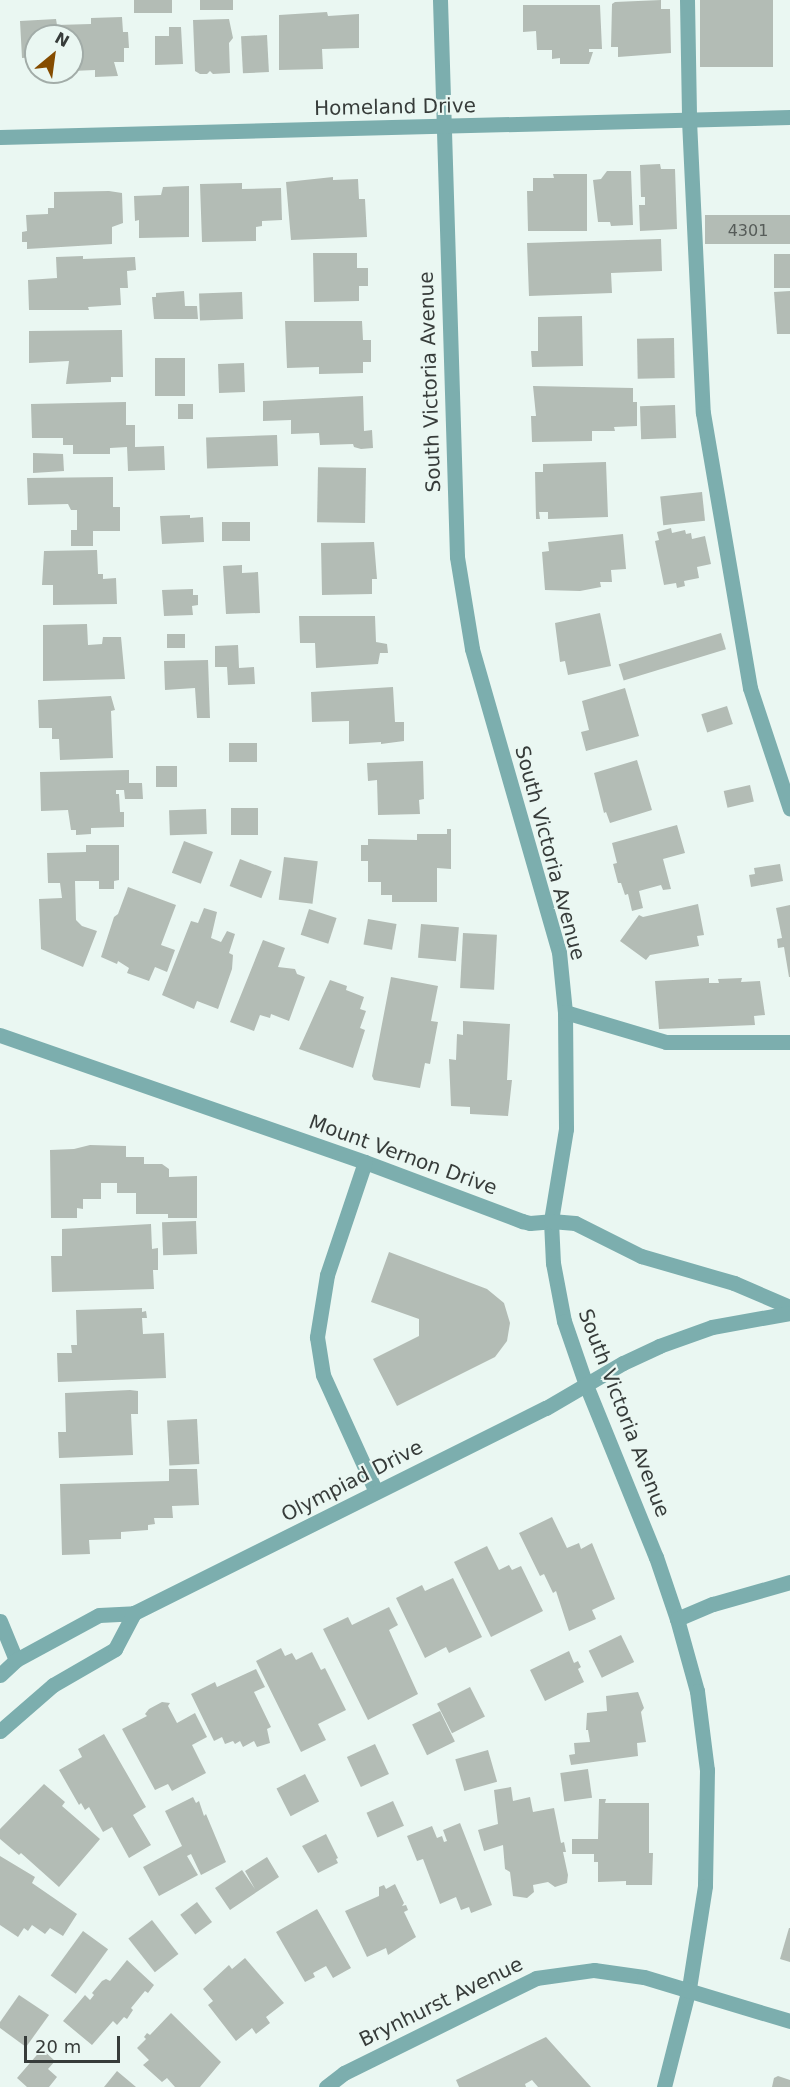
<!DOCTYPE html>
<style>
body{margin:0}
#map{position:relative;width:790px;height:2087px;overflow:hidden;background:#eaf7f2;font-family:"DejaVu Sans",sans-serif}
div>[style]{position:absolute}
.building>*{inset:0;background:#b3bcb5;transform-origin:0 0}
.minor>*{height:15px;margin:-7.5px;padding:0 7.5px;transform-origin:7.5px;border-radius:7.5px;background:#7caeae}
span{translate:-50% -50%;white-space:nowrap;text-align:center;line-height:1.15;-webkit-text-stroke:4.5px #eaf7f2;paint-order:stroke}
.number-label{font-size:16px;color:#565c59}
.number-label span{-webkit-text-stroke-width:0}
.street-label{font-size:20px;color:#373c3a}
.north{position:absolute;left:24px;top:24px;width:60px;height:60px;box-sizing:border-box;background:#eaf7f2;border:2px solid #a2aca8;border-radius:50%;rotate:29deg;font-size:16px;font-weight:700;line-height:24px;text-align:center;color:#373c3a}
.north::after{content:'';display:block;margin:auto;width:21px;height:27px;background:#854c00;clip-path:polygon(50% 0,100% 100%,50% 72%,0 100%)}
.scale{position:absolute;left:24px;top:2036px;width:96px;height:27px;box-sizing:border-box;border:3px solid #373c3a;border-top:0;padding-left:8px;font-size:18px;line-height:21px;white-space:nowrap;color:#373c3a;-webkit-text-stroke:4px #eaf7f2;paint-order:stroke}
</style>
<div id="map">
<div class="building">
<div style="left:134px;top:0;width:38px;height:13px"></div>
<div style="left:200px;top:0;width:33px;height:10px"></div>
<div style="clip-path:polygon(661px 0,661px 9px,670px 9px,671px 53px,618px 57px,618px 47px,611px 47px,612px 4px,615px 2px)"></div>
<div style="left:700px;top:0;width:73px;height:67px"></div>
<div style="clip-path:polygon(523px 5px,600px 5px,602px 49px,589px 49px,589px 52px,593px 52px,589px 64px,560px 64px,560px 58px,552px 59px,552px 50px,537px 50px,536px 31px,523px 32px)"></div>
<div style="clip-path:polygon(327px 12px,328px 16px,359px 14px,359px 48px,322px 49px,323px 69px,279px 70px,279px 15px)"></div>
<div style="clip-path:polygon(122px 17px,123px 32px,128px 32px,129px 48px,124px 48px,124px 62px,114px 62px,118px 76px,95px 77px,95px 70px,72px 71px,72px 36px,36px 36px,36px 57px,22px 58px,20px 21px,56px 19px,57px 25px,91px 24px,91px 18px)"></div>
<div style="clip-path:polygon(229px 19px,233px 38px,229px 43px,230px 73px,213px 74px,210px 71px,207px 74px,200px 74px,195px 71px,193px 20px)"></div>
<div style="clip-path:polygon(169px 27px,181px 27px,183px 64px,155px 65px,155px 36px,169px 36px)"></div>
<div style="left:267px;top:35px;width:37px;height:26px;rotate:87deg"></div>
<div style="clip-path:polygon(660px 164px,661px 169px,675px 169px,677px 229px,640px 231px,639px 205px,645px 205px,645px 197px,641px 197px,640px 165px)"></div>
<div style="clip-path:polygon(607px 171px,631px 171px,633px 225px,611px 226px,610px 222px,598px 222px,593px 180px,601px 179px)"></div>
<div style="clip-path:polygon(553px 174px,587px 174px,587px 231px,528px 231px,527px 191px,533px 191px,533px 178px,554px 178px)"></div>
<div style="clip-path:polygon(333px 177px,333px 180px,358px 179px,359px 199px,365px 199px,367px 237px,291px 240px,286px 182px)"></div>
<div style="clip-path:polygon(242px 183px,242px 189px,281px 188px,282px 220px,262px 221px,262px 226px,256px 227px,256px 241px,202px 242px,200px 184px)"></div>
<div style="clip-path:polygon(189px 186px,189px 237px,139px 238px,139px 220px,135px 221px,134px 196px,161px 195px,163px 187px)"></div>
<div style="clip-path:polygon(109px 191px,122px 193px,123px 223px,112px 227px,112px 244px,27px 249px,27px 242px,22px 242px,22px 232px,27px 231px,26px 215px,48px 214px,48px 208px,54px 208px,54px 192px)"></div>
<div style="left:790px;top:215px;width:29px;height:85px;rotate:90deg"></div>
<div style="clip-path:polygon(661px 239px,662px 271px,611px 273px,612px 293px,529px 296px,527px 243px)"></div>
<div style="clip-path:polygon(313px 253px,357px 253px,357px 268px,368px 268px,368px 286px,359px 286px,359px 301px,314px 302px)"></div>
<div style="left:774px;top:254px;width:16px;height:34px"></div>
<div style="clip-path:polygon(83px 256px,83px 259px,135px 257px,136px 270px,127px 271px,128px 288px,120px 288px,121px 305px,88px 307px,89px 310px,29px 310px,28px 280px,57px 278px,56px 257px)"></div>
<div style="clip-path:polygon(184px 291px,185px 306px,197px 306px,198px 319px,154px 319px,152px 297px,156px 297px,156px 293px)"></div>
<div style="clip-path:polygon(790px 291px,790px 334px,777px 334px,774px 292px)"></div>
<div style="left:242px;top:292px;width:27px;height:43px;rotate:88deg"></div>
<div style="clip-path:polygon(582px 316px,583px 366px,532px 367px,531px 351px,538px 351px,538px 317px)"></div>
<div style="clip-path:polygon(285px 321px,362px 321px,363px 340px,371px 340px,371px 362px,363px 362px,363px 373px,319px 374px,319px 367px,287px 368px)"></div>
<div style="clip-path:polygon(122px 330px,123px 377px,111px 377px,111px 382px,66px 384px,69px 361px,29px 363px,29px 331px)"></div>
<div style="left:674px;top:338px;width:40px;height:37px;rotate:89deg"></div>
<div style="left:155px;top:358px;width:30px;height:38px"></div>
<div style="left:244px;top:363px;width:29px;height:26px;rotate:88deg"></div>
<div style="clip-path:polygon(533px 386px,633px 388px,633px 402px,637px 402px,637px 426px,614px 427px,615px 431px,592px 431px,592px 441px,532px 442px,531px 416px,536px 416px)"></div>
<div style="clip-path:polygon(363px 396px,364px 431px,372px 430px,373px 448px,361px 449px,354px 447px,353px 444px,320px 445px,319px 433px,291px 434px,291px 420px,263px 421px,263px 401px)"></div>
<div style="clip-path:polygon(126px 402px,126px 425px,135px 425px,135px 447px,164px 446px,165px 470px,128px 471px,127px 447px,110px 448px,110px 454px,73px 454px,73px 445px,63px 445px,63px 438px,32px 438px,31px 404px)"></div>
<div style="left:193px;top:404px;width:15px;height:15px;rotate:90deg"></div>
<div style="left:675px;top:405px;width:33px;height:35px;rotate:88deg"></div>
<div style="left:277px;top:435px;width:31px;height:71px;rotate:88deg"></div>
<div style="clip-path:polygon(33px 453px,63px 454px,64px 471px,33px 473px)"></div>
<div style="clip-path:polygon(606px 462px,608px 517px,548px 519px,548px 512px,539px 512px,540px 519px,536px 519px,535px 472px,543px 472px,543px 464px)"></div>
<div style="left:366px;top:468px;width:55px;height:48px;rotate:91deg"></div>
<div style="clip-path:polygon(113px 477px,113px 507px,120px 507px,120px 531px,93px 531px,93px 546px,71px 546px,71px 530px,77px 530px,77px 510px,71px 510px,68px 504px,28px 505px,27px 478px)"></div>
<div style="left:702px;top:492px;width:29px;height:42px;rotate:84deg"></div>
<div style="clip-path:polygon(190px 515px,190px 518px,203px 517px,204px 542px,162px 544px,160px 516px)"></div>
<div style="left:222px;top:522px;width:28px;height:19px"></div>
<div style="clip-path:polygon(671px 528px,672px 533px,685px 530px,686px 534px,691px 533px,692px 539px,705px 536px,711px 564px,697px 567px,699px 578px,684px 581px,685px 586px,677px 588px,676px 583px,664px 585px,655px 541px,659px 540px,657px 532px)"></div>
<div style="clip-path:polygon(623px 534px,626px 569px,611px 570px,612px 582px,600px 582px,601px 587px,580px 591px,545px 590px,542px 552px,549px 551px,548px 542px)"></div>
<div style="clip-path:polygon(374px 542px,377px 579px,372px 579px,372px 594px,322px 595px,321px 543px)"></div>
<div style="clip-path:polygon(97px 550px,98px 574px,103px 574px,103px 579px,116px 578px,117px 604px,53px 605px,53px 585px,42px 585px,44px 551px)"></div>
<div style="clip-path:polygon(242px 565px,242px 573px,258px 572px,260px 613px,226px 614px,223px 566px)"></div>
<div style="clip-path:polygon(193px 589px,193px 595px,198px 595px,198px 605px,192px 606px,193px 615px,164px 616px,162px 590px)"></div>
<div style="clip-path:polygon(600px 613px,611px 666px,568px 675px,565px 661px,560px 662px,555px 623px)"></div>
<div style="clip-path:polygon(299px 616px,375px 616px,376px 642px,387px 644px,388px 653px,380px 653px,378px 664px,316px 668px,315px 643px,300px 643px)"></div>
<div style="clip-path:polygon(87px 624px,88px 645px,102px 644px,103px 637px,121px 637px,125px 679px,43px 681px,43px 625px)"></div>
<div style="left:721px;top:633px;width:17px;height:107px;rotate:73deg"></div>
<div style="left:185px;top:634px;width:14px;height:18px;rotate:90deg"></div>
<div style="clip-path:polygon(238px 645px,239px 668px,254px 667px,255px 684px,228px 685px,227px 667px,215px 667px,215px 646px)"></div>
<div style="clip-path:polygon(208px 660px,210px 718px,197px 718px,195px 688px,165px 690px,164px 661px)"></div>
<div style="clip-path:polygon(393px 687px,395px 722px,404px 722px,404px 741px,381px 744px,381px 742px,349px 744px,349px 721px,312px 722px,311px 692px)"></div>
<div style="clip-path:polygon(625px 688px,639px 736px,586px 751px,581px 732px,589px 730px,582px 701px)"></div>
<div style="clip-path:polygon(111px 696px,115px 710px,111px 711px,113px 758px,60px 760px,59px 739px,52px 739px,52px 728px,39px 728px,38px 700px)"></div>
<div style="left:727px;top:706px;width:19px;height:27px;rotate:72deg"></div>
<div style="left:229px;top:743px;width:28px;height:19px"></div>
<div style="clip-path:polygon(637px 760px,652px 810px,610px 823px,606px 812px,604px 813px,594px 773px)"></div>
<div style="clip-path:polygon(423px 761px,424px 799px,419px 800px,420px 814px,378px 815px,377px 780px,368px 781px,367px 763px)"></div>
<div style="left:177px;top:766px;width:21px;height:21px;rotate:90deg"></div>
<div style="clip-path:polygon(129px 770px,129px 783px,142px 783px,143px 799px,125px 799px,124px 790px,116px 790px,116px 794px,119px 794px,120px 812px,124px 812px,124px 827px,91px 828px,91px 834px,76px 835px,76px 830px,71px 830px,68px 810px,41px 811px,40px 772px)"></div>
<div style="left:750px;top:785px;width:17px;height:27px;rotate:77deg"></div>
<div style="left:231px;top:808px;width:27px;height:27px"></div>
<div style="left:206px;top:809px;width:25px;height:37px;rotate:88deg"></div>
<div style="clip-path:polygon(677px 825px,685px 853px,663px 859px,671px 889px,663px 890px,661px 885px,639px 891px,643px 908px,632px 911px,628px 894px,625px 895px,621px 883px,618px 883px,613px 864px,617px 863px,612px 843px)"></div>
<div style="clip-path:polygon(447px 829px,451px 829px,451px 869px,437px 868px,437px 902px,392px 902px,392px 895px,381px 895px,381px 882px,368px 882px,368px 861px,361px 861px,361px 845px,368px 845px,368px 839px,417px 840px,417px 834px,447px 834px)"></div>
<div style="left:184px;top:841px;width:31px;height:34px;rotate:21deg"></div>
<div style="clip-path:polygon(86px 845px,119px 845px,119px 880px,114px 881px,114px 889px,99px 889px,99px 881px,75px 881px,76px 920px,82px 926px,97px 931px,83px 967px,41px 949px,39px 899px,62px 898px,60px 883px,48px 883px,47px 853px,86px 852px)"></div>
<div style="left:284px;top:857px;width:34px;height:43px;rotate:7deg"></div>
<div style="left:240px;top:859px;width:34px;height:29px;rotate:21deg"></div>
<div style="clip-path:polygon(780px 864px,783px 881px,751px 887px,749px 875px,755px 874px,754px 868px)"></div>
<div style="clip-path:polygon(128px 887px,176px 905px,161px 945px,175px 950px,167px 972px,155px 967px,149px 981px,127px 973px,129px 968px,118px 961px,117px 964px,101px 957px,114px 917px,118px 914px)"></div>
<div style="clip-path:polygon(698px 904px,704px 935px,697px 936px,699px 946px,650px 955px,646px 960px,620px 941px,639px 915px,643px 917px)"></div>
<div style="clip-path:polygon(790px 905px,790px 977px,789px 977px,784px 947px,778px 948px,777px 939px,782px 938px,776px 908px)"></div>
<div style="clip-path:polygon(204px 908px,217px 912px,211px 938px,221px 942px,227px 931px,235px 934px,229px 953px,233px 955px,232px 969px,218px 1009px,197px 1001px,194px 1009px,162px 995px,191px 921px,198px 923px)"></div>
<div style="left:309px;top:909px;width:29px;height:27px;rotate:18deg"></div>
<div style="left:368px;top:919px;width:29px;height:26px;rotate:10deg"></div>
<div style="left:421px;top:924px;width:38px;height:34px;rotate:5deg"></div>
<div style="left:463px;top:933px;width:34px;height:55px;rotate:3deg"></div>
<div style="clip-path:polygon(263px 940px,285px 948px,278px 967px,295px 969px,297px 974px,305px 977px,289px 1021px,271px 1014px,270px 1018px,260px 1015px,254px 1031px,230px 1022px)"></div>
<div style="clip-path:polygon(391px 977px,438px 986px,431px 1021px,438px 1022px,430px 1064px,425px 1063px,420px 1088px,374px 1080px,372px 1076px)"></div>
<div style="clip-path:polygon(709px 978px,709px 983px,719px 983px,718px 979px,742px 978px,741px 982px,760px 981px,765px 1015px,754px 1016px,755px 1025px,659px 1029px,655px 981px)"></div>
<div style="clip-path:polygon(330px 980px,347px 986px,346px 990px,364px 997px,360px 1009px,366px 1011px,360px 1028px,365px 1030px,353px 1068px,299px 1049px)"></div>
<div style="clip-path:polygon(463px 1021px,510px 1024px,507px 1080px,512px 1080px,508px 1116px,470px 1114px,470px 1107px,451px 1106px,449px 1059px,456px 1060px,457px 1034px,463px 1035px)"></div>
<div style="clip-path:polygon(90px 1145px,126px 1146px,126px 1157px,144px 1157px,144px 1164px,162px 1164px,169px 1169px,169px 1177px,197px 1176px,197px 1218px,168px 1218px,168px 1214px,136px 1214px,136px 1193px,117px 1193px,117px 1183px,101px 1183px,101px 1199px,83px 1199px,83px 1209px,77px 1208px,77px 1218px,51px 1218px,50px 1150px,74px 1149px)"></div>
<div style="left:196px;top:1221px;width:33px;height:34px;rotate:88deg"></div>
<div style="clip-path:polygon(151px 1224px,152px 1249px,158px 1248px,158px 1270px,153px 1270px,154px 1289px,52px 1292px,51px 1256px,62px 1256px,62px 1229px)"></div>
<div style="clip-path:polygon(389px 1252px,487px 1289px,504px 1303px,510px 1323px,507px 1341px,495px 1357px,397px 1406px,373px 1359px,419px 1336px,419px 1319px,371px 1302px)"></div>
<div style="clip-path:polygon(142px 1308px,142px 1312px,146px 1311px,147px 1318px,142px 1318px,143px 1334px,164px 1333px,166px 1378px,58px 1382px,57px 1353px,72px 1353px,71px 1345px,77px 1345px,76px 1310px)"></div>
<div style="clip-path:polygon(130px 1390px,138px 1391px,138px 1414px,131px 1414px,133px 1455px,59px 1458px,58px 1432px,66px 1432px,65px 1393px)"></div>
<div style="left:197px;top:1419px;width:45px;height:30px;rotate:87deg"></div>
<div style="clip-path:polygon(169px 1469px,197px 1469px,199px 1505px,172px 1506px,173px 1518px,154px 1518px,155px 1524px,148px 1525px,148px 1530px,121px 1532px,121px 1539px,89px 1540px,90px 1554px,62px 1555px,60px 1484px,169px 1481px)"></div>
<div style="clip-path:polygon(552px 1517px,567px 1548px,579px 1543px,581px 1549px,592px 1543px,615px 1599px,592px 1610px,596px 1619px,569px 1631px,556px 1591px,553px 1593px,544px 1574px,540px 1576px,519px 1533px)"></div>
<div style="clip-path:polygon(487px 1546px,499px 1570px,509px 1565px,512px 1570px,521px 1566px,543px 1611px,491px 1637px,454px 1562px)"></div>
<div style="clip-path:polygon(453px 1578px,482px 1637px,449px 1653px,446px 1647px,425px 1658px,396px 1598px,422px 1585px,425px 1591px)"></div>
<div style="clip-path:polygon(389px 1607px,398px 1625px,389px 1630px,418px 1694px,368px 1720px,323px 1629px,348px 1617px,352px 1625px)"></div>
<div style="left:621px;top:1635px;width:30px;height:36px;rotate:64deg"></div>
<div style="clip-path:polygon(281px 1648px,285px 1656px,292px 1653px,296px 1660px,312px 1652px,321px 1670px,325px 1668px,346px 1710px,318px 1724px,326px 1740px,301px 1752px,256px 1661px)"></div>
<div style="clip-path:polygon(569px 1651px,574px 1663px,578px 1661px,581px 1667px,578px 1669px,584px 1682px,545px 1701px,530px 1670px)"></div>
<div style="clip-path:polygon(256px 1669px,265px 1687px,254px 1692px,271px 1727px,267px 1729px,270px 1743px,257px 1747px,254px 1741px,243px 1747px,240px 1741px,235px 1744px,233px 1741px,225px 1744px,222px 1737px,214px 1741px,191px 1694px,215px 1682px,217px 1687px)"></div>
<div style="left:470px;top:1687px;width:33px;height:37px;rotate:63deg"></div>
<div style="clip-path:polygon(638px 1692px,644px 1708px,641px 1712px,646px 1742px,637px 1743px,638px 1756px,571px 1765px,569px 1755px,575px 1754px,574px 1743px,590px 1742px,588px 1730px,586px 1730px,587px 1713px,607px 1711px,606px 1696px)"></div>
<div style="clip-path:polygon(162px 1702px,170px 1703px,168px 1706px,177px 1723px,195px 1713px,207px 1737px,192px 1745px,206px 1773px,172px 1791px,168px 1784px,155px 1790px,122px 1729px,147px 1716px,145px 1714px,149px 1709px)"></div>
<div style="left:440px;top:1711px;width:34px;height:31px;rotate:64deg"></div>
<div style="clip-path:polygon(104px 1734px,146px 1807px,133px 1815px,151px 1845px,129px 1858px,112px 1827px,103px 1832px,89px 1807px,85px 1810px,81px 1803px,79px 1805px,59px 1770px,82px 1757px,78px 1749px)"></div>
<div style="left:375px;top:1744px;width:33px;height:31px;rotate:65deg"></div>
<div style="left:488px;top:1750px;width:33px;height:34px;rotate:74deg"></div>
<div style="left:588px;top:1769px;width:29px;height:28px;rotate:82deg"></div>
<div style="left:305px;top:1774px;width:31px;height:32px;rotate:63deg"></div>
<div style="clip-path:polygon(44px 1784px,65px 1802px,62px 1806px,100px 1839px,59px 1887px,21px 1853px,19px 1855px,0 1839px,0 1829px)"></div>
<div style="clip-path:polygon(511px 1787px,513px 1801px,530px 1797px,533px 1812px,554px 1808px,561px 1843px,564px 1842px,566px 1852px,563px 1852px,568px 1875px,567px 1883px,555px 1887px,548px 1882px,533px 1885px,534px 1892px,527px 1898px,513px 1896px,510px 1872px,505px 1869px,503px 1845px,484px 1851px,478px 1830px,498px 1824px,494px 1790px)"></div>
<div style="clip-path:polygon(193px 1797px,196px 1803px,199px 1801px,204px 1816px,206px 1814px,226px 1862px,201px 1875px,191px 1854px,187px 1856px,198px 1875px,159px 1896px,143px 1867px,182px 1846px,165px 1811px)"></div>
<div style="clip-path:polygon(599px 1799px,606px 1799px,605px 1803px,649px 1803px,649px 1853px,653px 1853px,652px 1885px,626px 1885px,626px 1881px,598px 1882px,598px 1862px,594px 1862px,594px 1854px,572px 1854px,572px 1839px,598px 1839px)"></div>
<div style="left:393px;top:1801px;width:27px;height:29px;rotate:66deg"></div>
<div style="clip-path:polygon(460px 1823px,492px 1905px,471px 1913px,469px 1907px,461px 1910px,456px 1897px,440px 1904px,423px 1859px,417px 1861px,407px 1836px,432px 1826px,437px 1838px,442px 1836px,444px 1842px,447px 1841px,443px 1830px)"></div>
<div style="clip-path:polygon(326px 1834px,338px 1858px,336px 1859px,338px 1863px,318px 1873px,302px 1846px)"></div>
<div style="clip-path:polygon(0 1856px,35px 1877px,32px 1883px,77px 1914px,63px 1936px,50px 1928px,45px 1934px,32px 1925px,28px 1931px,24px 1928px,18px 1937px,0 1925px)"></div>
<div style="clip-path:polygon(267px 1857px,279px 1877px,230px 1910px,215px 1888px,242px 1870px,255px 1889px,245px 1871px)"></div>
<div style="clip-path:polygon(395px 1884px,404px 1903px,402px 1906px,406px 1905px,408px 1910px,404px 1912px,416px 1937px,388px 1955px,386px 1948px,367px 1957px,345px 1911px,379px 1896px,379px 1887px,384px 1885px,386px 1889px)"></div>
<div style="left:197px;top:1902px;width:25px;height:21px;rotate:53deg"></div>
<div style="clip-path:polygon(317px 1909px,351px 1968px,333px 1978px,326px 1966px,313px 1973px,315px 1977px,305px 1982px,276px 1932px)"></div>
<div style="left:152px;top:1920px;width:43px;height:30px;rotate:52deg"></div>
<div style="clip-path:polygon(789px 1928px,790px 1928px,790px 1962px,780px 1959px)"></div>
<div style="left:83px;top:1931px;width:31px;height:55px;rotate:36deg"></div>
<div style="clip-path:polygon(245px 1958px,284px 2003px,266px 2017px,270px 2023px,256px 2034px,252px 2028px,236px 2041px,208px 2005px,213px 2001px,203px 1989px,229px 1965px,232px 1969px)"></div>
<div style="clip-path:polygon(127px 1960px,154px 1985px,148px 1993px,145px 1991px,131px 2008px,133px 2010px,127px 2019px,124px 2017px,117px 2025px,113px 2021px,92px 2045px,63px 2021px,85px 1995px,90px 2000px,94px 1995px,92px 1993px,102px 1981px,106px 1979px,110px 1981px)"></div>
<div style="clip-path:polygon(19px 1995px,49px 2015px,26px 2047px,0 2028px,0 2022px)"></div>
<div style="clip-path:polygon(171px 2013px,221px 2062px,200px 2087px,175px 2087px,167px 2078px,162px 2082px,143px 2065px,149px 2060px,137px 2048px,146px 2039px,144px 2037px,147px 2033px,150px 2035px)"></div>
<div style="clip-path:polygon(546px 2037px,591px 2087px,538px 2087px,532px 2080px,525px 2084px,526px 2087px,459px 2087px,456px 2080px)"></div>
<div style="clip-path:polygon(42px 2049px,55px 2061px,48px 2069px,57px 2077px,49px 2087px,27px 2087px,17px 2078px)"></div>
<div style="clip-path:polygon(117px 2071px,136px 2087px,104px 2087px)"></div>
<div style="clip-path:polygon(778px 2076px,790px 2080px,790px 2087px,772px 2087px,774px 2078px)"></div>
</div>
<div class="minor">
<div style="left:440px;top:0;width:557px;rotate:88.25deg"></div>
<div style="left:457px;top:557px;width:93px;rotate:80.7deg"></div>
<div style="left:472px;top:649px;width:315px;rotate:74deg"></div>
<div style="left:559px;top:952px;width:60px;rotate:84.3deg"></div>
<div style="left:565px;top:1012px;width:117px;rotate:89.5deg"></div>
<div style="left:566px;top:1129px;width:93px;rotate:99.3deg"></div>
<div style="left:551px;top:1221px;width:42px;rotate:87.3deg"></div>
<div style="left:553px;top:1263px;width:59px;rotate:79.3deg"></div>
<div style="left:564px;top:1321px;width:68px;rotate:71deg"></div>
<div style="left:586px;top:1385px;width:186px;rotate:67.9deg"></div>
<div style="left:656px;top:1557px;width:65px;rotate:71.3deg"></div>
<div style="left:677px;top:1619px;width:75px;rotate:74.5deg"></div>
<div style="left:697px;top:1691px;width:80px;rotate:82.8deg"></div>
<div style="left:707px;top:1770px;width:116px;rotate:91deg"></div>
<div style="left:705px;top:1886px;width:103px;rotate:98.9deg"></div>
<div style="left:689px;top:1988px;width:102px;rotate:104.2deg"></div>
<div style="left:687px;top:0;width:120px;rotate:89deg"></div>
<div style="left:689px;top:120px;width:293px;rotate:87.3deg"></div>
<div style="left:703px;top:413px;width:279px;rotate:80.3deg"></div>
<div style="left:750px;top:688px;width:127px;rotate:71.7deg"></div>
<div style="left:0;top:137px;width:790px;rotate:-1.45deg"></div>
<div style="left:565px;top:1012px;width:105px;rotate:16.5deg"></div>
<div style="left:666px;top:1042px;width:124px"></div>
<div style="left:0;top:1035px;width:386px;rotate:19.2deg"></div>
<div style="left:365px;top:1162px;width:168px;rotate:20.6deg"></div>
<div style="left:522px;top:1221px;width:8px;rotate:14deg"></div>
<div style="left:530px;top:1223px;width:21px;rotate:-5deg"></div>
<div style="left:551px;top:1221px;width:24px;rotate:5deg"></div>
<div style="left:575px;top:1223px;width:74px;rotate:26.6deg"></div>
<div style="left:641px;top:1256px;width:97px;rotate:16.2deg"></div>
<div style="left:734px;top:1283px;width:61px;rotate:23.2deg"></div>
<div style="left:365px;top:1162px;width:119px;rotate:108.6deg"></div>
<div style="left:327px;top:1275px;width:63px;rotate:99.2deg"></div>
<div style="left:317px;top:1337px;width:38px;rotate:81deg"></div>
<div style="left:323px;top:1375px;width:128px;rotate:65.6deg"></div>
<div style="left:677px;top:1619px;width:39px;rotate:-23deg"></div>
<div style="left:713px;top:1604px;width:80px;rotate:-15.9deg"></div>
<div style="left:0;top:1621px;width:42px;rotate:67.7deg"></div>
<div style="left:0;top:1675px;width:22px;rotate:-43deg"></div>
<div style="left:16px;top:1660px;width:94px;rotate:-28.5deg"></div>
<div style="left:99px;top:1615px;width:35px;rotate:-3deg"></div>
<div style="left:134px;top:1613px;width:460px;rotate:-26.5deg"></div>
<div style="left:546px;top:1408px;width:89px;rotate:-30.3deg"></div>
<div style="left:623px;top:1363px;width:40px;rotate:-25deg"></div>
<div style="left:659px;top:1346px;width:56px;rotate:-19.7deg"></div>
<div style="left:712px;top:1327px;width:79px;rotate:-10.2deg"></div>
<div style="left:0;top:1731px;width:70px;rotate:-41deg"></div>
<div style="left:53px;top:1685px;width:72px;rotate:-30.1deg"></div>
<div style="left:115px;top:1649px;width:41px;rotate:-62.2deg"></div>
<div style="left:326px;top:2087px;width:23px;rotate:-38deg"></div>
<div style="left:344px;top:2073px;width:214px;rotate:-26.3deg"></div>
<div style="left:536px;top:1978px;width:59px;rotate:-7.9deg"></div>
<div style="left:594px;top:1970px;width:50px;rotate:8deg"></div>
<div style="left:644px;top:1977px;width:152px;rotate:16.8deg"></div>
</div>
<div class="number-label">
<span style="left:748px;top:231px">4301</span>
</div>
<div class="street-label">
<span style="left:395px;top:107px;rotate:-1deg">Homeland Drive</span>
<span style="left:430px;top:382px;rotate:-92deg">South Victoria Avenue</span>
<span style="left:550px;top:853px;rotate:75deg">South Victoria Avenue</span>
<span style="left:403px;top:1155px;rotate:20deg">Mount Vernon Drive</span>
<span style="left:624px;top:1413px;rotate:69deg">South Victoria Avenue</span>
<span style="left:352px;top:1481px;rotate:-27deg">Olympiad Drive</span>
<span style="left:441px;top:2002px;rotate:-26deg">Brynhurst Avenue</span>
</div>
<div class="north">N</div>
<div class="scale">20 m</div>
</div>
